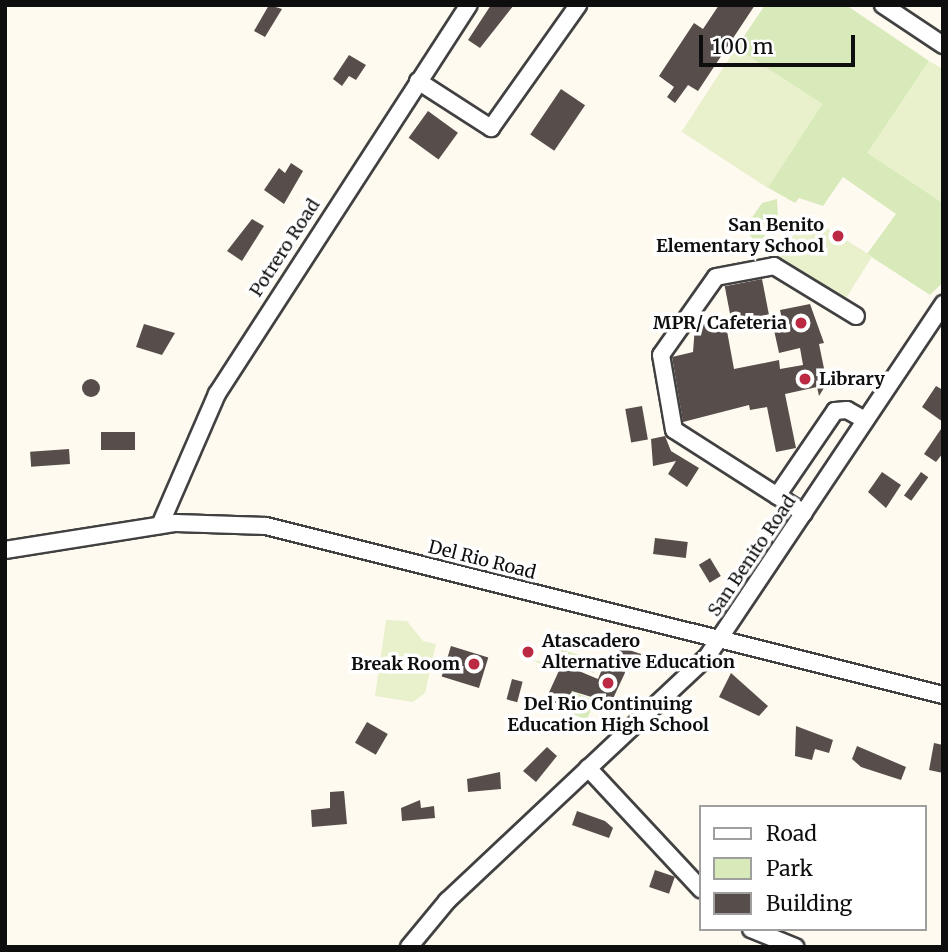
<!DOCTYPE html>
<style>
body{margin:0}
#map{position:relative;width:948px;height:952px;overflow:hidden;background:#fffaf0;font-family:Merriweather,serif}
div>[style]{position:absolute}
.green>*{inset:0;background:#d8e9ba;transform-origin:0 0}
.pitch>*{inset:0;background:#e8f0cc;transform-origin:0 0}
.building>*{inset:0;background:#574e4b;transform-origin:0 0}
.round{border-radius:50%}
.roads{filter:drop-shadow(2px 0 #414141) drop-shadow(-2px 0 #414141) drop-shadow(0 2px #414141) drop-shadow(0 -2px #414141)}
.minor>*{height:16px;margin:-8px;padding:0 8px;transform-origin:8px;border-radius:8px;background:#fff}
.dots>*{width:19px;height:19px;translate:-50% -50%;box-sizing:border-box;border:4px solid #fff;border-radius:50%}
span{translate:-50% -50%;white-space:nowrap;text-align:center;line-height:1.15;-webkit-text-stroke:7px #fff;paint-order:stroke}
.poi-label{font-size:18px;color:#0e0e0e;font-weight:700}
.right{translate:-100% -50%;text-align:right}
.left{translate:0 -50%;text-align:left}
.street-label{font-size:18px;color:#0e0e0e}
.frame{position:absolute;inset:0;border:7px solid #0e0e0e;pointer-events:none}
.legend{position:absolute;left:699px;top:805px;width:228px;height:126px;box-sizing:border-box;background:#fff;border:2px solid #9f9f9f;margin:0;padding:9px 12px;list-style:none;font-size:21px;color:#0e0e0e}
.legend li{display:flex;align-items:center;gap:14px;height:35px}
.legend b{width:35px;border:2px solid #9f9f9f}
.scale{position:absolute;left:699px;top:35px;width:156px;height:32px;box-sizing:border-box;border:4px solid #0e0e0e;border-top:0;padding-left:9px;font-size:21px;line-height:24px;white-space:nowrap;color:#0e0e0e;-webkit-text-stroke:5px #fff;paint-order:stroke}
</style>
<div id="map">
<div class="green">
<div style="clip-path:polygon(765px 5px,846px 5px,929px 61px,868px 153px,943px 203px,943px 282px,930px 295px,867px 254px,896px 214px,843px 177px,823px 206px,799px 198px,795px 203px,767px 187px,822px 104px,736px 48px)"></div>
<div style="clip-path:polygon(777px 199px,778px 220px,758px 244px,744px 229px,762px 203px)"></div>
<div style="clip-path:polygon(560px 649px,598px 661px,594px 673px,564px 662px,559px 673px,533px 660px,554px 665px)"></div>
<div style="left:572px;top:691px;width:25px;height:21px;rotate:23deg"></div>
</div>
<div class="pitch">
<div style="left:736px;top:48px;width:103px;height:100px;rotate:33deg"></div>
<div style="clip-path:polygon(929px 61px,943px 69px,943px 203px,867px 153px)"></div>
<div style="left:806px;top:215px;width:78px;height:53px;rotate:32deg"></div>
<div style="clip-path:polygon(386px 620px,407px 621px,423px 641px,436px 644px,425px 693px,413px 702px,375px 696px)"></div>
</div>
<div class="building">
<div style="clip-path:polygon(269px 5px,282px 9px,265px 37px,254px 31px)"></div>
<div style="clip-path:polygon(491px 5px,514px 5px,480px 48px,468px 40px)"></div>
<div style="clip-path:polygon(719px 5px,755px 5px,698px 91px,688px 85px,675px 103px,667px 97px,674px 87px,659px 76px,694px 23px,703px 29px)"></div>
<div style="clip-path:polygon(349px 55px,366px 65px,356px 80px,349px 76px,342px 86px,333px 79px)"></div>
<div style="left:561px;top:89px;width:29px;height:55px;rotate:34deg"></div>
<div style="left:428px;top:111px;width:37px;height:33px;rotate:36deg"></div>
<div style="clip-path:polygon(291px 163px,303px 171px,284px 204px,264px 190px,279px 168px,285px 173px)"></div>
<div style="clip-path:polygon(252px 219px,264px 226px,242px 261px,227px 251px)"></div>
<div style="left:762px;top:279px;width:36px;height:38px;rotate:79deg"></div>
<div style="clip-path:polygon(810px 304px,824px 343px,819px 344px,827px 383px,819px 396px,817px 387px,785px 394px,796px 448px,776px 452px,767px 407px,750px 410px,749px 405px,683px 422px,672px 357px,693px 352px,695px 326px,725px 320px,734px 369px,779px 360px,780px 369px,803px 365px,800px 348px,779px 353px,774px 330px,784px 328px,780px 310px)"></div>
<div style="clip-path:polygon(144px 324px,175px 333px,162px 355px,136px 347px)"></div>
<div class="round" style="left:82px;top:379px;width:18px;height:18px"></div>
<div style="clip-path:polygon(936px 386px,943px 390px,943px 422px,922px 407px)"></div>
<div style="left:642px;top:406px;width:34px;height:17px;rotate:80deg"></div>
<div style="clip-path:polygon(943px 426px,943px 453px,936px 462px,924px 454px)"></div>
<div style="left:135px;top:432px;width:18px;height:34px;rotate:90deg"></div>
<div style="clip-path:polygon(665px 436px,671px 451px,699px 468px,687px 487px,668px 474px,676px 461px,653px 466px,651px 439px)"></div>
<div style="left:69px;top:449px;width:15px;height:39px;rotate:86deg"></div>
<div style="clip-path:polygon(882px 472px,901px 485px,886px 508px,868px 492px)"></div>
<div style="left:921px;top:472px;width:9px;height:29px;rotate:36deg"></div>
<div style="left:655px;top:538px;width:33px;height:16px;rotate:7deg"></div>
<div style="left:710px;top:558px;width:21px;height:13px;rotate:59deg"></div>
<div style="left:451px;top:646px;width:39px;height:32px;rotate:17deg"></div>
<div style="clip-path:polygon(620px 647px,641px 654px,637px 665px,630px 662px,611px 703px,572px 691px,565px 707px,546px 699px,562px 664px,598px 679px,605px 662px,614px 666px)"></div>
<div style="clip-path:polygon(731px 673px,768px 706px,759px 716px,719px 697px)"></div>
<div style="left:512px;top:679px;width:11px;height:21px;rotate:15deg"></div>
<div style="left:367px;top:722px;width:24px;height:24px;rotate:30deg"></div>
<div style="clip-path:polygon(796px 726px,833px 740px,829px 753px,815px 749px,812px 760px,795px 756px)"></div>
<div style="clip-path:polygon(934px 743px,943px 745px,943px 773px,929px 770px)"></div>
<div style="clip-path:polygon(857px 746px,906px 767px,901px 780px,861px 767px,852px 759px)"></div>
<div style="clip-path:polygon(547px 747px,557px 756px,536px 782px,523px 771px)"></div>
<div style="clip-path:polygon(500px 772px,501px 789px,468px 792px,467px 779px)"></div>
<div style="clip-path:polygon(344px 791px,347px 824px,312px 827px,311px 810px,330px 808px,330px 792px)"></div>
<div style="clip-path:polygon(420px 800px,421px 808px,434px 806px,435px 818px,402px 821px,401px 808px)"></div>
<div style="clip-path:polygon(577px 811px,605px 821px,613px 828px,609px 838px,572px 825px)"></div>
<div style="left:655px;top:870px;width:21px;height:18px;rotate:19deg"></div>
</div>
<div class="roads">
<div class="minor">
<div style="left:883px;top:5px;width:72px;rotate:33.7deg"></div>
<div style="left:418px;top:81px;width:87px;rotate:32.8deg"></div>
<div style="left:491px;top:128px;width:151px;rotate:-54.7deg"></div>
<div style="left:777px;top:496px;width:103px;rotate:-55.7deg"></div>
<div style="left:835px;top:411px;width:12px;rotate:-5deg"></div>
<div style="left:847px;top:410px;width:21px;rotate:29deg"></div>
<div style="left:804px;top:513px;width:154px;rotate:-147.4deg"></div>
<div style="left:674px;top:430px;width:76px;rotate:-99.8deg"></div>
<div style="left:661px;top:355px;width:95px;rotate:-54.8deg"></div>
<div style="left:716px;top:277px;width:59px;rotate:-10.7deg"></div>
<div style="left:774px;top:266px;width:96px;rotate:31.4deg"></div>
<div style="left:160px;top:525px;width:143px;rotate:-66.5deg"></div>
<div style="left:217px;top:394px;width:463px;rotate:-57.1deg"></div>
<div style="left:5px;top:550px;width:173px;rotate:-9deg"></div>
<div style="left:176px;top:523px;width:90px;rotate:1.9deg"></div>
<div style="left:266px;top:526px;width:698px;rotate:14.02deg"></div>
<div style="left:588px;top:768px;width:166px;rotate:47deg"></div>
<div style="left:751px;top:929px;width:48px;rotate:22.2deg"></div>
<div style="left:409px;top:947px;width:60px;rotate:-50.4deg"></div>
<div style="left:447px;top:901px;width:357px;rotate:-43.2deg"></div>
<div style="left:707px;top:657px;width:425px;rotate:-56.2deg"></div>
</div>
</div>
<div class="dots">
<div style="left:838px;top:236px;background:#bc2943"></div>
<div style="left:801px;top:323px;background:#bc2943"></div>
<div style="left:805px;top:379px;background:#bc2943"></div>
<div style="left:528px;top:652px;background:#bc2943"></div>
<div style="left:474px;top:664px;background:#bc2943"></div>
<div style="left:608px;top:683px;background:#bc2943"></div>
</div>
<div class="poi-label">
<span class="right" style="left:824px;top:236px">San Benito<br>Elementary School</span>
<span class="right" style="left:787px;top:323px">MPR/ Cafeteria</span>
<span class="left" style="left:819px;top:379px">Library</span>
<span class="left" style="left:542px;top:652px">Atascadero<br>Alternative Education</span>
<span class="right" style="left:460px;top:664px">Break Room</span>
<span style="left:608px;top:715px">Del Rio Continuing<br>Education High School</span>
</div>
<div class="street-label">
<span style="left:285px;top:248px;rotate:-57deg">Potrero Road</span>
<span style="left:752px;top:556px;rotate:-56deg">San Benito Road</span>
<span style="left:482px;top:560px;rotate:14deg">Del Rio Road</span>
</div>
<div class="frame"></div>
<ul class="legend">
<li><b style="height:9px;background:#fff"></b>Road</li>
<li><b style="height:19px;background:#d8e9ba"></b>Park</li>
<li><b style="height:19px;background:#574e4b"></b>Building</li>
</ul>
<div class="scale">100 m</div>
</div>
